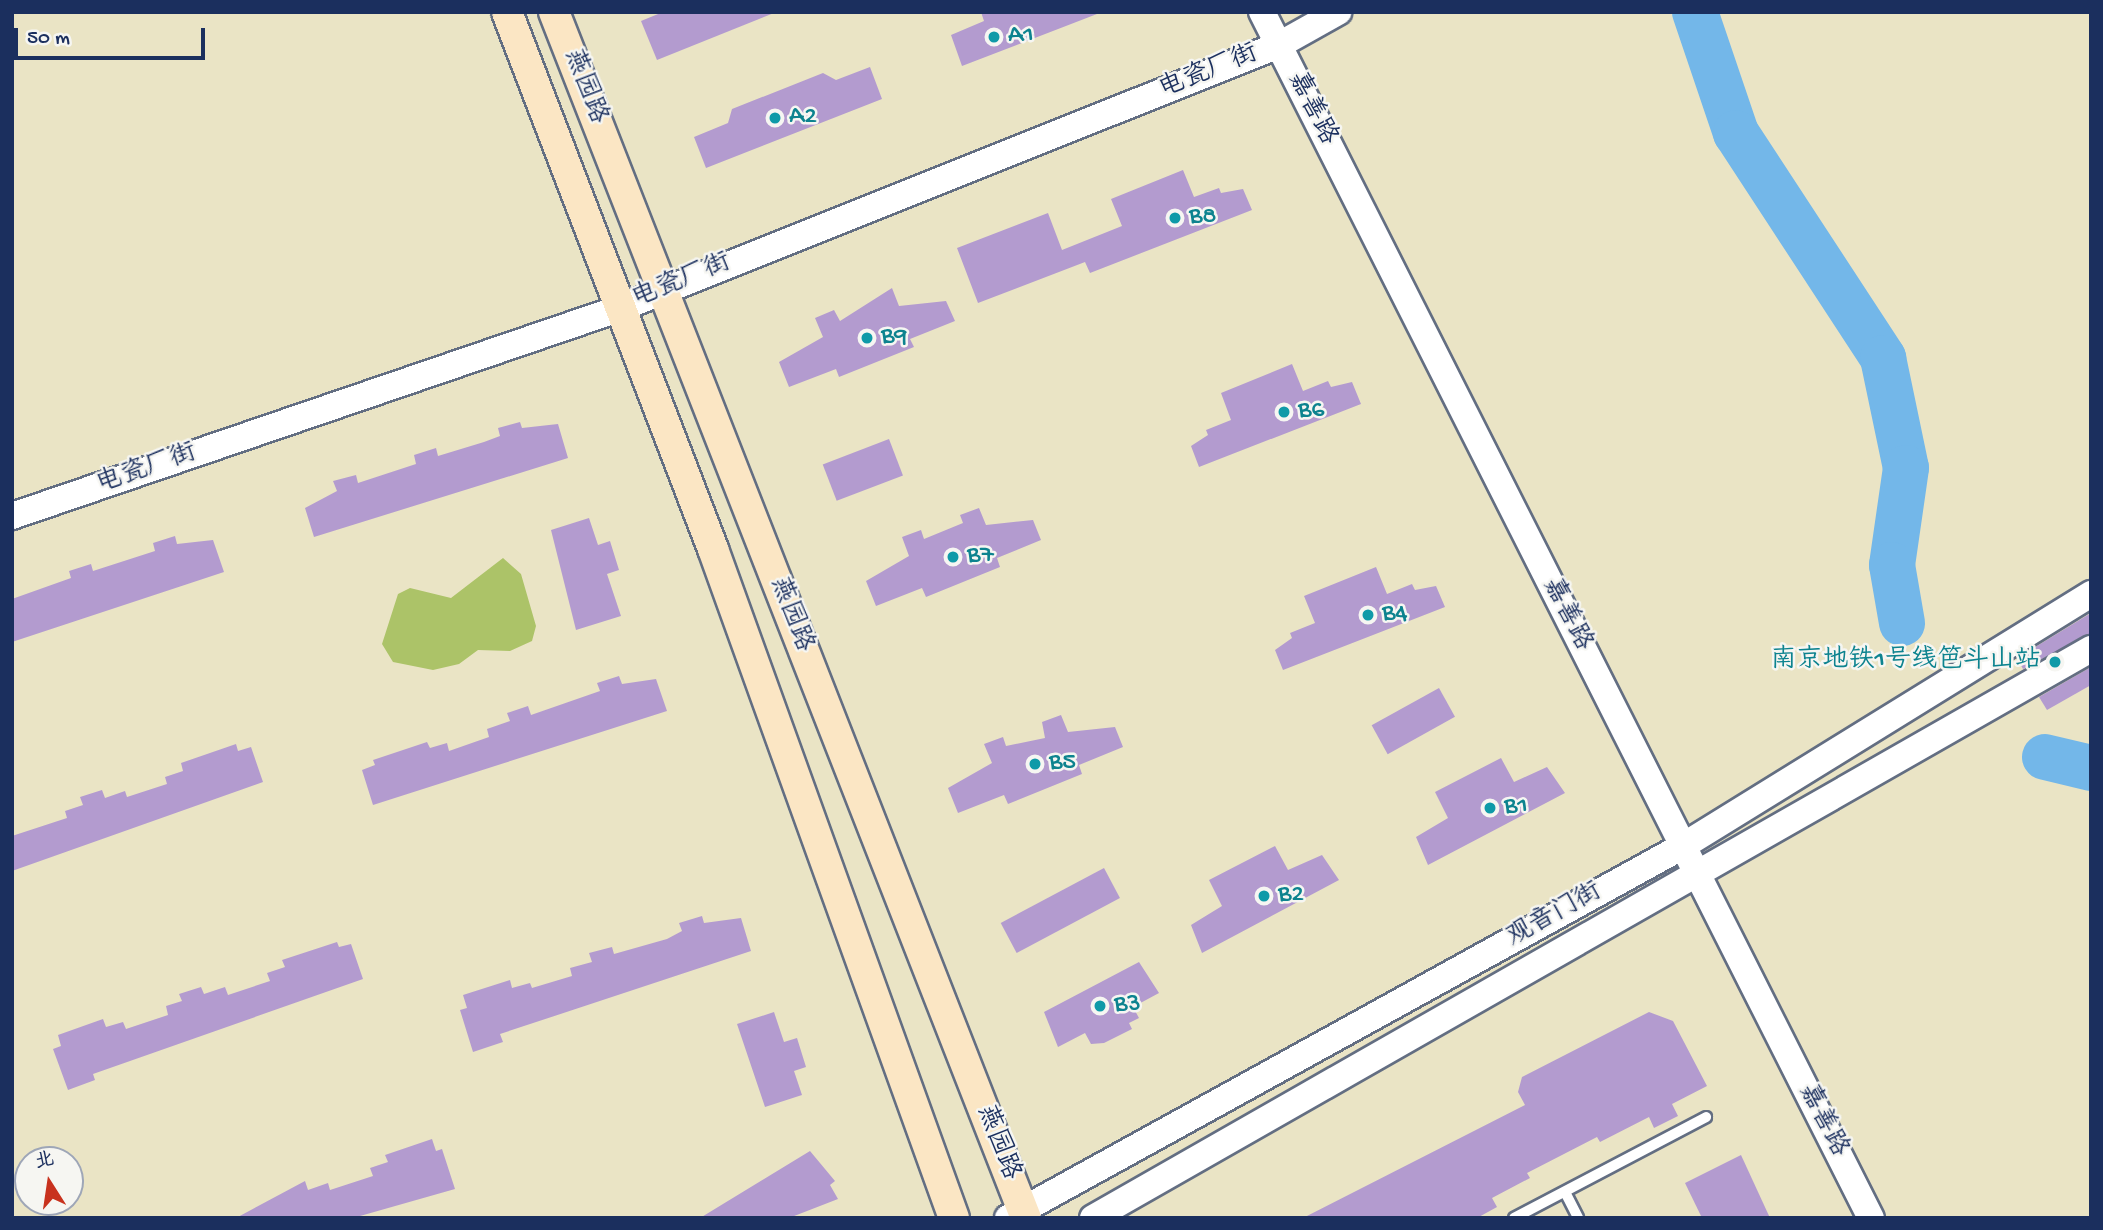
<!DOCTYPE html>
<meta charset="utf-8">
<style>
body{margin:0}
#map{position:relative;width:2103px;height:1230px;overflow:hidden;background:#eae4c5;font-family:"Gochi Hand","LXGW WenKai TC",sans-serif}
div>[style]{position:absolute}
.green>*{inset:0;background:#acc368}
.river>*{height:46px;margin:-23px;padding:0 23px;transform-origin:23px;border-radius:23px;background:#73b7e9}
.building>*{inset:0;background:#b39bcf;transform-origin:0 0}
.roads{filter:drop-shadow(2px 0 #636e82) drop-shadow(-2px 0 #636e82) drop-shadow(0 2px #636e82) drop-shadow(0 -2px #636e82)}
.service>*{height:10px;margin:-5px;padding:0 5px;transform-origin:5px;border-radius:5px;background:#fff}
.tertiary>*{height:26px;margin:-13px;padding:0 13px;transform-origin:13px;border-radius:13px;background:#fff}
.secondary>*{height:30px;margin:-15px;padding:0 15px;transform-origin:15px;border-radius:15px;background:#fbe6c4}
.dots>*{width:19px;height:19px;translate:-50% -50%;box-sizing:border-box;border:4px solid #f6f6f2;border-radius:50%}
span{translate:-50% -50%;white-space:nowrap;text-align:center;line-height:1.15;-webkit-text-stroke:5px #f6f6f2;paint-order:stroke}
.culture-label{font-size:26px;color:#0d838f}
.left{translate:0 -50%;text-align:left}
.right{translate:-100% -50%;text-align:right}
.street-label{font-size:26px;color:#1b2f5e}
.frame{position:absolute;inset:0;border:14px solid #1b2f5e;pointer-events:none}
.north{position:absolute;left:14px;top:1146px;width:70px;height:70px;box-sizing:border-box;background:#f6f6f2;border:2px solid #9ea6b7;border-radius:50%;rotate:348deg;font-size:19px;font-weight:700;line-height:28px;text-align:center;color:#1b2f5e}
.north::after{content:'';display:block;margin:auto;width:24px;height:32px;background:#c8321e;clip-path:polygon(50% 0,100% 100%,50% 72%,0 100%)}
.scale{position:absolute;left:14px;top:28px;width:191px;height:32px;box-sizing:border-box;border:4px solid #1b2f5e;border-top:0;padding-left:9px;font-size:21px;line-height:24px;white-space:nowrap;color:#1b2f5e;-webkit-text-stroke:5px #f6f6f2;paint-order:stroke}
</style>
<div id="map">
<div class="green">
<div style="clip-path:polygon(503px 558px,521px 574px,536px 626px,532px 641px,510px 651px,478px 650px,459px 664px,433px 670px,393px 662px,382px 644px,398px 594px,410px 588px,451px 598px)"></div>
</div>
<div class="river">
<div style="left:1695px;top:12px;width:128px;rotate:71.3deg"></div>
<div style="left:1736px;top:133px;width:269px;rotate:56.8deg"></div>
<div style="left:1883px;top:358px;width:112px;rotate:78.2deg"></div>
<div style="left:1906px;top:468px;width:98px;rotate:98.2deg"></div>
<div style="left:1892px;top:565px;width:59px;rotate:80.2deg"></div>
<div style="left:2045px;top:757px;width:47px;rotate:13.4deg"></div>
</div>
<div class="building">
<div style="clip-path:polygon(663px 12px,774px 12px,774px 13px,657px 60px,641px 21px)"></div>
<div style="clip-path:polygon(981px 12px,1097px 12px,1097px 14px,962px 66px,951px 35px,984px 21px)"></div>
<div style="clip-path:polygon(870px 67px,882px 99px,706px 168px,694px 137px,728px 123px,732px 109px,823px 73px,836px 80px)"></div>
<div style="clip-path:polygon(1183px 170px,1194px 197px,1219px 188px,1221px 193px,1243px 189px,1252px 210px,1090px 273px,1085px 262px,978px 303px,957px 248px,1048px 213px,1062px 250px,1122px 226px,1111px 199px)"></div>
<div style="clip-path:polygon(892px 288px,899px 306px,946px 301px,955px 321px,910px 339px,914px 347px,839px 377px,836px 369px,789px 387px,779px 362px,823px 337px,815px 318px,834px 310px,840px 321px)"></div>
<div style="clip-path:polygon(1292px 364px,1303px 391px,1328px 381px,1331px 387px,1352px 382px,1361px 404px,1199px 467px,1191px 446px,1208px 435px,1206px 430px,1231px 420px,1221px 393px)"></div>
<div style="clip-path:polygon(520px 422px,522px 428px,558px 424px,568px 458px,314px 537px,305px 508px,337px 491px,333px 481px,356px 475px,358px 483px,416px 464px,414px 455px,436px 448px,438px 456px,484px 442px,500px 436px,498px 428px)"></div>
<div style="left:889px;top:439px;width:39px;height:71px;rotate:69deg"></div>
<div style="clip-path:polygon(979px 508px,986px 525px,1033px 520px,1041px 540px,997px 558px,1000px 567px,926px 597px,922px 588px,876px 606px,866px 581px,909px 556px,902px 537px,921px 530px,924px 539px,963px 523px,960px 515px)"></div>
<div style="clip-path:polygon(589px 518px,598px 545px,610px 541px,619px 570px,607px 574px,621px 616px,576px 630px,551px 530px)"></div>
<div style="clip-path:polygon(175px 536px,177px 544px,213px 540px,224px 572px,12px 642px,12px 599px,71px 578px,69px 571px,91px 564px,93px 571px,155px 551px,153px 543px)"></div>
<div style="clip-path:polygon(1376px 567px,1387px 594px,1412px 584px,1415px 590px,1436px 586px,1445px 607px,1283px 670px,1275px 650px,1292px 638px,1290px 633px,1315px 623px,1304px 596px)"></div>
<div style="clip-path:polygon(2091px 613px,2091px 633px,2023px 669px,2017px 658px)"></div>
<div style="clip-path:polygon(2091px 667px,2091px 685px,2047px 710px,2039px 697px)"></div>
<div style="clip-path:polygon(619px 676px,622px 684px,656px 679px,667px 711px,373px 805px,362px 770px,375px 765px,373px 760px,427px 742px,430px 748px,447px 743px,449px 751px,489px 737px,487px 729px,510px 721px,507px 713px,528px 706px,531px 715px,600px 691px,597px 683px)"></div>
<div style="left:1439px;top:688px;width:33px;height:77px;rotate:61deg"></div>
<div style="clip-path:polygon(1061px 715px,1068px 732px,1115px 727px,1123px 747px,1079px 765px,1082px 774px,1008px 804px,1004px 795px,958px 813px,948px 788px,992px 763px,984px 744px,1003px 737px,1006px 746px,1045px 738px,1042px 722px)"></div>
<div style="clip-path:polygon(236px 744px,238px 751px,251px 747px,263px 782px,12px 871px,12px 836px,67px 818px,65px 811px,83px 805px,80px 797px,102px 790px,105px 798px,125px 791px,127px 797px,167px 784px,165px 777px,183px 771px,181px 763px)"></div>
<div style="clip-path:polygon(1501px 758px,1514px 782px,1547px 767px,1565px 793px,1428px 865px,1416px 837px,1448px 818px,1435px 792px)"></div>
<div style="clip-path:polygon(1275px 846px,1288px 870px,1322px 855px,1339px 880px,1202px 953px,1191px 925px,1222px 906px,1209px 880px)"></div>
<div style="left:1104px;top:868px;width:34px;height:117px;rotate:62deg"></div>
<div style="clip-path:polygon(702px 916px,704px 923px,741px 918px,751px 951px,500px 1034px,503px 1042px,473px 1052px,460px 1010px,467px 1008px,463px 995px,510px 980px,512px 988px,530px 983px,532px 988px,572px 976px,570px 968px,592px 962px,589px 953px,612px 947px,614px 954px,667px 939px,682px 931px,679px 923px)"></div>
<div style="clip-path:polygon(337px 942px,339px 947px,351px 944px,363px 979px,93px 1074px,95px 1080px,68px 1090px,53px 1049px,61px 1046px,58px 1035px,103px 1019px,106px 1027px,123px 1022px,126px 1029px,168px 1015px,166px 1006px,182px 1001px,179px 994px,201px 987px,204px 994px,225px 987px,228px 995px,270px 981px,267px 973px,285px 967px,282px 960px)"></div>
<div style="clip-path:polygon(1139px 962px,1159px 993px,1133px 1007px,1139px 1018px,1129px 1023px,1132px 1029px,1104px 1043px,1091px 1044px,1085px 1033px,1058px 1047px,1044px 1012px)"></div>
<div style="clip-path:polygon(774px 1012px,784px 1042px,797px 1038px,806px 1067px,794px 1071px,802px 1095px,765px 1107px,737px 1024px)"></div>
<div style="clip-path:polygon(1649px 1012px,1673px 1021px,1707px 1086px,1672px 1104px,1678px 1116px,1654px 1128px,1649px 1117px,1600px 1142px,1597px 1137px,1527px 1173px,1530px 1178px,1492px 1198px,1497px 1207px,1477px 1218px,1303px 1218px,1525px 1105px,1518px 1092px,1522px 1077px)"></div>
<div style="clip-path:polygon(432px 1139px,436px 1151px,442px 1149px,455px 1189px,353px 1218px,236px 1218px,305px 1181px,308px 1190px,328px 1183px,330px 1190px,373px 1176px,370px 1168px,388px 1162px,385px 1155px)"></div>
<div style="clip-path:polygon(810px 1151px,835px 1181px,830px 1185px,838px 1199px,789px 1218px,700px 1218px)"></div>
<div style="clip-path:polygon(1741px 1155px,1770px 1218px,1702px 1218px,1685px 1183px)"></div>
</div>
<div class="roads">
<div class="service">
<div style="left:1565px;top:1192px;width:29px;rotate:63deg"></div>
<div style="left:1514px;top:1218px;width:217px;rotate:-27.7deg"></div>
</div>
<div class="tertiary">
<div style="left:1262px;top:12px;width:1351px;rotate:63.21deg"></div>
<div style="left:12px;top:516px;width:644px;rotate:-18.86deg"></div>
<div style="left:621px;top:308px;width:709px;rotate:-21.79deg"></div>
<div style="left:1279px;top:45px;width:68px;rotate:-29.2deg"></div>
<div style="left:1008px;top:1218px;width:771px;rotate:-28.86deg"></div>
<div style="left:1683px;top:846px;width:480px;rotate:-31.7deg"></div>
<div style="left:1093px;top:1218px;width:1149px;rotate:-29.69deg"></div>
</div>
<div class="secondary">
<div style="left:507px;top:12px;width:575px;rotate:69.01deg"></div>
<div style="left:713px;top:549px;width:711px;rotate:70.19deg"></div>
<div style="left:554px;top:12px;width:1295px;rotate:68.63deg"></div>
</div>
</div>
<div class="dots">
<div style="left:994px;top:37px;background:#0f9aa8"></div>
<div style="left:775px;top:118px;background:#0f9aa8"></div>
<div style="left:1175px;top:218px;background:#0f9aa8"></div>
<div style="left:867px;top:338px;background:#0f9aa8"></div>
<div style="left:1284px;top:412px;background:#0f9aa8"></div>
<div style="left:953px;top:557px;background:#0f9aa8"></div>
<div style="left:1368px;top:615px;background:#0f9aa8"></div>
<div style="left:2055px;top:662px;background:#0f9aa8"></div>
<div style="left:1035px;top:764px;background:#0f9aa8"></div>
<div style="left:1490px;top:808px;background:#0f9aa8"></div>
<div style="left:1264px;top:896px;background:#0f9aa8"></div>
<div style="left:1100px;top:1006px;background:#0f9aa8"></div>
</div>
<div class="culture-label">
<span class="left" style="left:1008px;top:37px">A1</span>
<span class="left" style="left:789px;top:118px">A2</span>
<span class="left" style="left:1189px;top:218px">B8</span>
<span class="left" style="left:881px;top:338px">B9</span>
<span class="left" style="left:1298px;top:412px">B6</span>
<span class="left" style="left:967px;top:557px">B7</span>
<span class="left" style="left:1382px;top:615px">B4</span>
<span class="right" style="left:2041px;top:662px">南京地铁1号线笆斗山站</span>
<span class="left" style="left:1049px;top:764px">B5</span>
<span class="left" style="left:1504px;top:808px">B1</span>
<span class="left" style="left:1278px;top:896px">B2</span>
<span class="left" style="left:1114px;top:1006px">B3</span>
</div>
<div class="street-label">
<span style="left:1209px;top:73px;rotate:-22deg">电瓷厂街</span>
<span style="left:584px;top:87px;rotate:69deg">燕园路</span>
<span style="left:1311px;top:109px;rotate:63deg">嘉善路</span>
<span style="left:682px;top:282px;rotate:-22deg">电瓷厂街</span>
<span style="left:147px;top:470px;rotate:-19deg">电瓷厂街</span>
<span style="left:790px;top:615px;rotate:69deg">燕园路</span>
<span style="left:1566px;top:615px;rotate:63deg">嘉善路</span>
<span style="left:1555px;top:916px;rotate:-29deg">观音门街</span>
<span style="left:1822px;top:1121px;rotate:63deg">嘉善路</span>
<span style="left:997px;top:1143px;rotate:69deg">燕园路</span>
</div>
<div class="frame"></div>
<div class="north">北</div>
<div class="scale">50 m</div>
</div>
